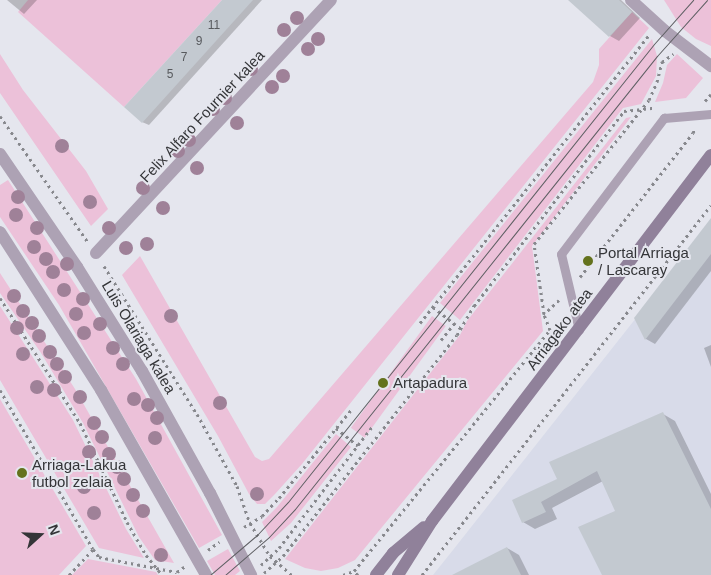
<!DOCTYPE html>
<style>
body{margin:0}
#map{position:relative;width:711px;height:575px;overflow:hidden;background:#e5e6ee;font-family:Helvetica,sans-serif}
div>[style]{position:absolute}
.built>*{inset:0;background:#d8dbe9}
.green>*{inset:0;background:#ecc1d9;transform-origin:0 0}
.shadow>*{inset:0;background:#0003}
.building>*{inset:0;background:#c3c9d0}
.path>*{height:3px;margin-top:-1.5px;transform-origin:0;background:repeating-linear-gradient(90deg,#87888d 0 2.5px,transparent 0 6.5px)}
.lane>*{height:9px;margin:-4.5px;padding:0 4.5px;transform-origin:4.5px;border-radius:4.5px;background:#ada2b4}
.street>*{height:12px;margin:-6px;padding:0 6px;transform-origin:6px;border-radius:6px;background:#ada2b4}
.secondary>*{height:12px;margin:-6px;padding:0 6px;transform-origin:6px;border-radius:6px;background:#90819a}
.tram>*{height:1px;margin:-0.5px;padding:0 0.5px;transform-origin:0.5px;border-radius:0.5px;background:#5e5f63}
.trees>*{width:14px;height:14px;margin:-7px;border-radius:50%;background:#9f8198}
.dots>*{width:14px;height:14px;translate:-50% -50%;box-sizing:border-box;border:2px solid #e5e6ee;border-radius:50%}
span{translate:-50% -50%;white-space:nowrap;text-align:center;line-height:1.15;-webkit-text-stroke:4px #e5e6ee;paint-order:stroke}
.number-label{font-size:12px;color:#585a5e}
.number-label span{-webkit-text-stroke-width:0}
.street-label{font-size:15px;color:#343538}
.poi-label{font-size:15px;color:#343538}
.left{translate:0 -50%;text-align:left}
.north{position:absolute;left:15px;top:510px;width:50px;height:50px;-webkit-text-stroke:4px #e5e6ee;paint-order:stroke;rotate:70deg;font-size:14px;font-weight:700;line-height:20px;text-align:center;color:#343538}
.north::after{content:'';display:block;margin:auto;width:18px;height:22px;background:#343538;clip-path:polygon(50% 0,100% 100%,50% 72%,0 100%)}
</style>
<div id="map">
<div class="built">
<div style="clip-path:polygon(711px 223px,711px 575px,433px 575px,453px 550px)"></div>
</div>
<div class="green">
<div style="clip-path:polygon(28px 0,222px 0,124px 107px,18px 12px)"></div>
<div style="clip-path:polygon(664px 0,711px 0,711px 46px,696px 39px,681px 27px)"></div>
<div style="clip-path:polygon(632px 12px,649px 28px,302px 464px,275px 494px,265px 504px,257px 504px,249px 494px,218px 436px,122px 275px,140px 256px,255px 457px,262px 461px,269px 459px,593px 82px,599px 65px,599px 49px)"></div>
<div style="clip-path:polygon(652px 39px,657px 56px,656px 76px,641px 104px,623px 108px,460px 320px,440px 303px)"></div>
<div style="clip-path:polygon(0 54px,23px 90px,86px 171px,108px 209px,91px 226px,0 93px)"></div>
<div style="clip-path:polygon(677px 54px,703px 78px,686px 98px,655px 102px,663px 83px,667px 65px)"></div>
<div style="clip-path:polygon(631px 117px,532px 246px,543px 331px,355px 560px,338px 568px,321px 571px,305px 568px,285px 559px,460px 335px,467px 321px,626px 118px)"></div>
<div style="clip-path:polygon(8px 180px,136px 379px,222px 535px,199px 548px,59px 305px,0 217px,0 185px)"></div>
<div style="clip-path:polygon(0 273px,75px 389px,174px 563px,155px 560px,139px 537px,83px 423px,41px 353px,0 293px)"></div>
<div style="clip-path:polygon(0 306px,73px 420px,126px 529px,144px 558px,99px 548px,0 380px)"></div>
<div style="left:432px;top:316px;width:17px;height:138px;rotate:36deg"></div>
<div style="clip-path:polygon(0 399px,86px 546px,59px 575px,0 575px)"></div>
<div style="clip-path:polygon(336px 434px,351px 447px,291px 523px,271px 541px,262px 522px,277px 507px)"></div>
<div style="clip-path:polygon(228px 549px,240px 571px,235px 575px,215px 575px,207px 561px)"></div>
<div style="clip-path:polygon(88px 559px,156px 572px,158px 575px,72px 575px)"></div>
</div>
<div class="shadow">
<div style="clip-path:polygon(7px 0,37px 0,24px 14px)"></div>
<div style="clip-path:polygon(223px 0,262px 0,149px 125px,142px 122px)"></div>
<div style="clip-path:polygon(570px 0,621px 0,640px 18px,619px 41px,610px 36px)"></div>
<div style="clip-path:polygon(711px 220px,711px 271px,655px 344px,646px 339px,636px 318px)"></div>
<div style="clip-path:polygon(711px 345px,711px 367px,704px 348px)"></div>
<div style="clip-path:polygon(663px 414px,675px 421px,711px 494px,711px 575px,603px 575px,617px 512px,603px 481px,552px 508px,557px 519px,535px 529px,523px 522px,559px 479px)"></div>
<div style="clip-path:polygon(507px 548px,519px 555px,529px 575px,458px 575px)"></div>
</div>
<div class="building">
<div style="clip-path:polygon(222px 0,253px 0,142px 123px,124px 107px)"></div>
<div style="clip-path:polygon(568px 0,619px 0,632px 12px,609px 37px)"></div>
<div style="clip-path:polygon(711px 218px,711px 254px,645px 340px,634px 318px)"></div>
<div style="clip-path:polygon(663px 412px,711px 509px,711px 575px,602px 575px,578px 527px,615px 511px,597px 471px,541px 502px,546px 512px,522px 523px,512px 500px,557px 479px,549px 462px)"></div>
<div style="clip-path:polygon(507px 547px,521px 575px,452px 575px)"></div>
</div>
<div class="path">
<div style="left:705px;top:101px;width:9px;rotate:-49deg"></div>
<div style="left:0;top:116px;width:154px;rotate:55.1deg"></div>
<div style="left:104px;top:266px;width:175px;rotate:57.9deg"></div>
<div style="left:197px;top:414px;width:82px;rotate:60.9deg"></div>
<div style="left:237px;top:486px;width:39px;rotate:71deg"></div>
<div style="left:250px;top:523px;width:39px;rotate:59deg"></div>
<div style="left:270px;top:556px;width:29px;rotate:41deg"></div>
<div style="left:580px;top:277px;width:183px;rotate:-51.9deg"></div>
<div style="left:693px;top:133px;width:5px;rotate:-68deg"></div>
<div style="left:0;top:298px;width:148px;rotate:57.4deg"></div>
<div style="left:80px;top:423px;width:110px;rotate:64.6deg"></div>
<div style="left:127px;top:522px;width:38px;rotate:60deg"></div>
<div style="left:146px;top:555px;width:26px;rotate:51deg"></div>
<div style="left:559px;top:300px;width:21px;rotate:137deg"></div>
<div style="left:544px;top:314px;width:71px;rotate:-98.1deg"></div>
<div style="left:534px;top:244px;width:184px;rotate:-51.4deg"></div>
<div style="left:649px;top:100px;width:20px;rotate:-66deg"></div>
<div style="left:657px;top:82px;width:21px;rotate:-76deg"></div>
<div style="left:662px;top:62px;width:14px;rotate:-36deg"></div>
<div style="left:433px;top:307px;width:36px;rotate:38deg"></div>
<div style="left:420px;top:323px;width:368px;rotate:-51.5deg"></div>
<div style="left:441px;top:340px;width:21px;rotate:-51deg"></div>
<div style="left:0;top:390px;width:184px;rotate:59.7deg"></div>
<div style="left:336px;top:428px;width:28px;rotate:39deg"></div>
<div style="left:244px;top:527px;width:21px;rotate:-31deg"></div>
<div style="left:262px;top:516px;width:25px;rotate:-47deg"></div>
<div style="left:279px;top:498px;width:114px;rotate:-50.7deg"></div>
<div style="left:208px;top:550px;width:14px;rotate:-36deg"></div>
<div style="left:261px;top:565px;width:25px;rotate:-43deg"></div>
<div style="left:279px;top:548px;width:153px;rotate:-52.5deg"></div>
<div style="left:264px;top:573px;width:25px;rotate:-42deg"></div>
<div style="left:283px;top:556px;width:281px;rotate:-51.8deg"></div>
<div style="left:457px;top:335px;width:34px;rotate:-60deg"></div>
<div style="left:474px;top:306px;width:246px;rotate:-52.4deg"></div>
<div style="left:624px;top:111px;width:30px;rotate:-6deg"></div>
<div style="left:69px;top:575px;width:35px;rotate:-47deg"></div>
<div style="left:93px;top:549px;width:10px;rotate:53deg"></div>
<div style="left:99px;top:557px;width:79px;rotate:10.9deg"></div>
<div style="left:177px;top:572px;width:9px;rotate:-36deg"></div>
<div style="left:343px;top:575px;width:12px;rotate:-20deg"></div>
<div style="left:358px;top:575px;width:6px;rotate:-135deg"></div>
<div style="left:354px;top:571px;width:311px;rotate:-50.9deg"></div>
<div style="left:550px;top:330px;width:17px;rotate:-111deg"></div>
<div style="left:422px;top:575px;width:469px;rotate:-52deg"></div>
</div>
<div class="lane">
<div style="left:579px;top:330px;width:78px;rotate:-103.3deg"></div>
<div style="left:561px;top:254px;width:171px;rotate:-52.9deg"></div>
<div style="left:664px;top:118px;width:47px;rotate:-4.9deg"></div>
</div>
<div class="street">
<div style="left:631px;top:0;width:46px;rotate:42.4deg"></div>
<div style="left:665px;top:31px;width:58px;rotate:37.3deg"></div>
<div style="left:0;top:154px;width:137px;rotate:55.7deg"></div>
<div style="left:77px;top:267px;width:123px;rotate:58deg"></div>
<div style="left:142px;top:371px;width:140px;rotate:60.9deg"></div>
<div style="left:210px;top:493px;width:92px;rotate:63.4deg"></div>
<div style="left:0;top:232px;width:188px;rotate:57.4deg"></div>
<div style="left:101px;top:390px;width:213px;rotate:60.4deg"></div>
<div style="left:96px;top:253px;width:345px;rotate:-47.1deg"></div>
</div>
<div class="secondary">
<div style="left:376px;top:575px;width:28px;rotate:-52deg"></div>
<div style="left:393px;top:553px;width:40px;rotate:-40deg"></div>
<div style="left:398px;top:575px;width:64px;rotate:-57.8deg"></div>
<div style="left:432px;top:521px;width:460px;rotate:-52.7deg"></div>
</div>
<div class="tram">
<div style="left:210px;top:575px;width:62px;rotate:-40.4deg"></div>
<div style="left:257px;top:535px;width:45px;rotate:-46.8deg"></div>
<div style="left:288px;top:502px;width:586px;rotate:-51.37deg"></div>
<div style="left:654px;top:44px;width:59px;rotate:-48.4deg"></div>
<div style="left:225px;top:575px;width:58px;rotate:-40.8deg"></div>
<div style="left:269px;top:537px;width:38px;rotate:-47deg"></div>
<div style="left:295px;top:509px;width:580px;rotate:-51.37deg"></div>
<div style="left:657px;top:56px;width:75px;rotate:-48.2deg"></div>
</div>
<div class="trees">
<div style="left:297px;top:18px"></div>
<div style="left:284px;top:30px"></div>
<div style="left:318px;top:39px"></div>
<div style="left:308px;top:49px"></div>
<div style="left:251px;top:69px"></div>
<div style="left:283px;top:76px"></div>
<div style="left:272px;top:87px"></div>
<div style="left:225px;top:98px"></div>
<div style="left:213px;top:109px"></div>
<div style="left:237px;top:123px"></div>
<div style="left:189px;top:140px"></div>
<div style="left:62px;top:146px"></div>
<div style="left:178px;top:151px"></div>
<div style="left:197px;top:168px"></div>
<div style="left:143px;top:188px"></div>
<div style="left:18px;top:197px"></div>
<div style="left:90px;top:202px"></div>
<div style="left:163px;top:208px"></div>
<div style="left:16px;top:215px"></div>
<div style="left:37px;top:228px"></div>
<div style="left:109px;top:228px"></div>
<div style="left:147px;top:244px"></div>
<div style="left:34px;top:247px"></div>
<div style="left:126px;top:248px"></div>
<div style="left:46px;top:259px"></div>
<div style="left:67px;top:264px"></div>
<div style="left:53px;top:272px"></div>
<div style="left:64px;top:290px"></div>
<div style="left:14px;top:296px"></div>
<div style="left:83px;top:299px"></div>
<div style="left:23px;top:311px"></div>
<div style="left:76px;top:314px"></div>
<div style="left:171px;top:316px"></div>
<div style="left:32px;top:323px"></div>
<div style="left:100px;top:324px"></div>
<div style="left:17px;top:328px"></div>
<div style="left:84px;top:333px"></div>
<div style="left:39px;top:336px"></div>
<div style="left:113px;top:348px"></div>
<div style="left:50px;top:352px"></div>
<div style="left:23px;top:354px"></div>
<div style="left:57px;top:364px"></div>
<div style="left:123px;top:364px"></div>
<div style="left:65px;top:377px"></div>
<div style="left:37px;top:387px"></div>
<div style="left:54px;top:390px"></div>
<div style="left:80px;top:397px"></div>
<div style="left:134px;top:399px"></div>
<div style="left:220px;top:403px"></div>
<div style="left:148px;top:405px"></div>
<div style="left:157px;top:418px"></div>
<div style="left:94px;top:423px"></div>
<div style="left:102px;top:437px"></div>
<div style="left:155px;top:438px"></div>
<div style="left:89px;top:452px"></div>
<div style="left:109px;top:454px"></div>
<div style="left:117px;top:467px"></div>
<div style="left:124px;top:479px"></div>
<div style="left:84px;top:487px"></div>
<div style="left:257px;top:494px"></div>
<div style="left:133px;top:495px"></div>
<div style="left:143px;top:511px"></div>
<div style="left:94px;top:513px"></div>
<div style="left:161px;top:555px"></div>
</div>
<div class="dots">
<div style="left:588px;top:261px;background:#64721d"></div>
<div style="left:383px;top:383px;background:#64721d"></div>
<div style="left:22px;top:473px;background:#64721d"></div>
</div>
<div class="number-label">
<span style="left:214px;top:26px">11</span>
<span style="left:199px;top:42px">9</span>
<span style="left:184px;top:58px">7</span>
<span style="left:170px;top:75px">5</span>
</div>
<div class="street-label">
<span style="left:202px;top:116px;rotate:-47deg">Felix Alfaro Fournier kalea</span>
<span style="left:559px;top:329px;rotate:-53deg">Arriagako atea</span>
<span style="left:139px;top:337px;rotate:59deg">Luis Olariaga kalea</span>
</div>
<div class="poi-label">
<span class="left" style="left:598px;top:261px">Portal Arriaga<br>/ Lascaray</span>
<span class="left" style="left:393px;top:383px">Artapadura</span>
<span class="left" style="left:32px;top:473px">Arriaga-Lakua<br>futbol zelaia</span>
</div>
<div class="north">N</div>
</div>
